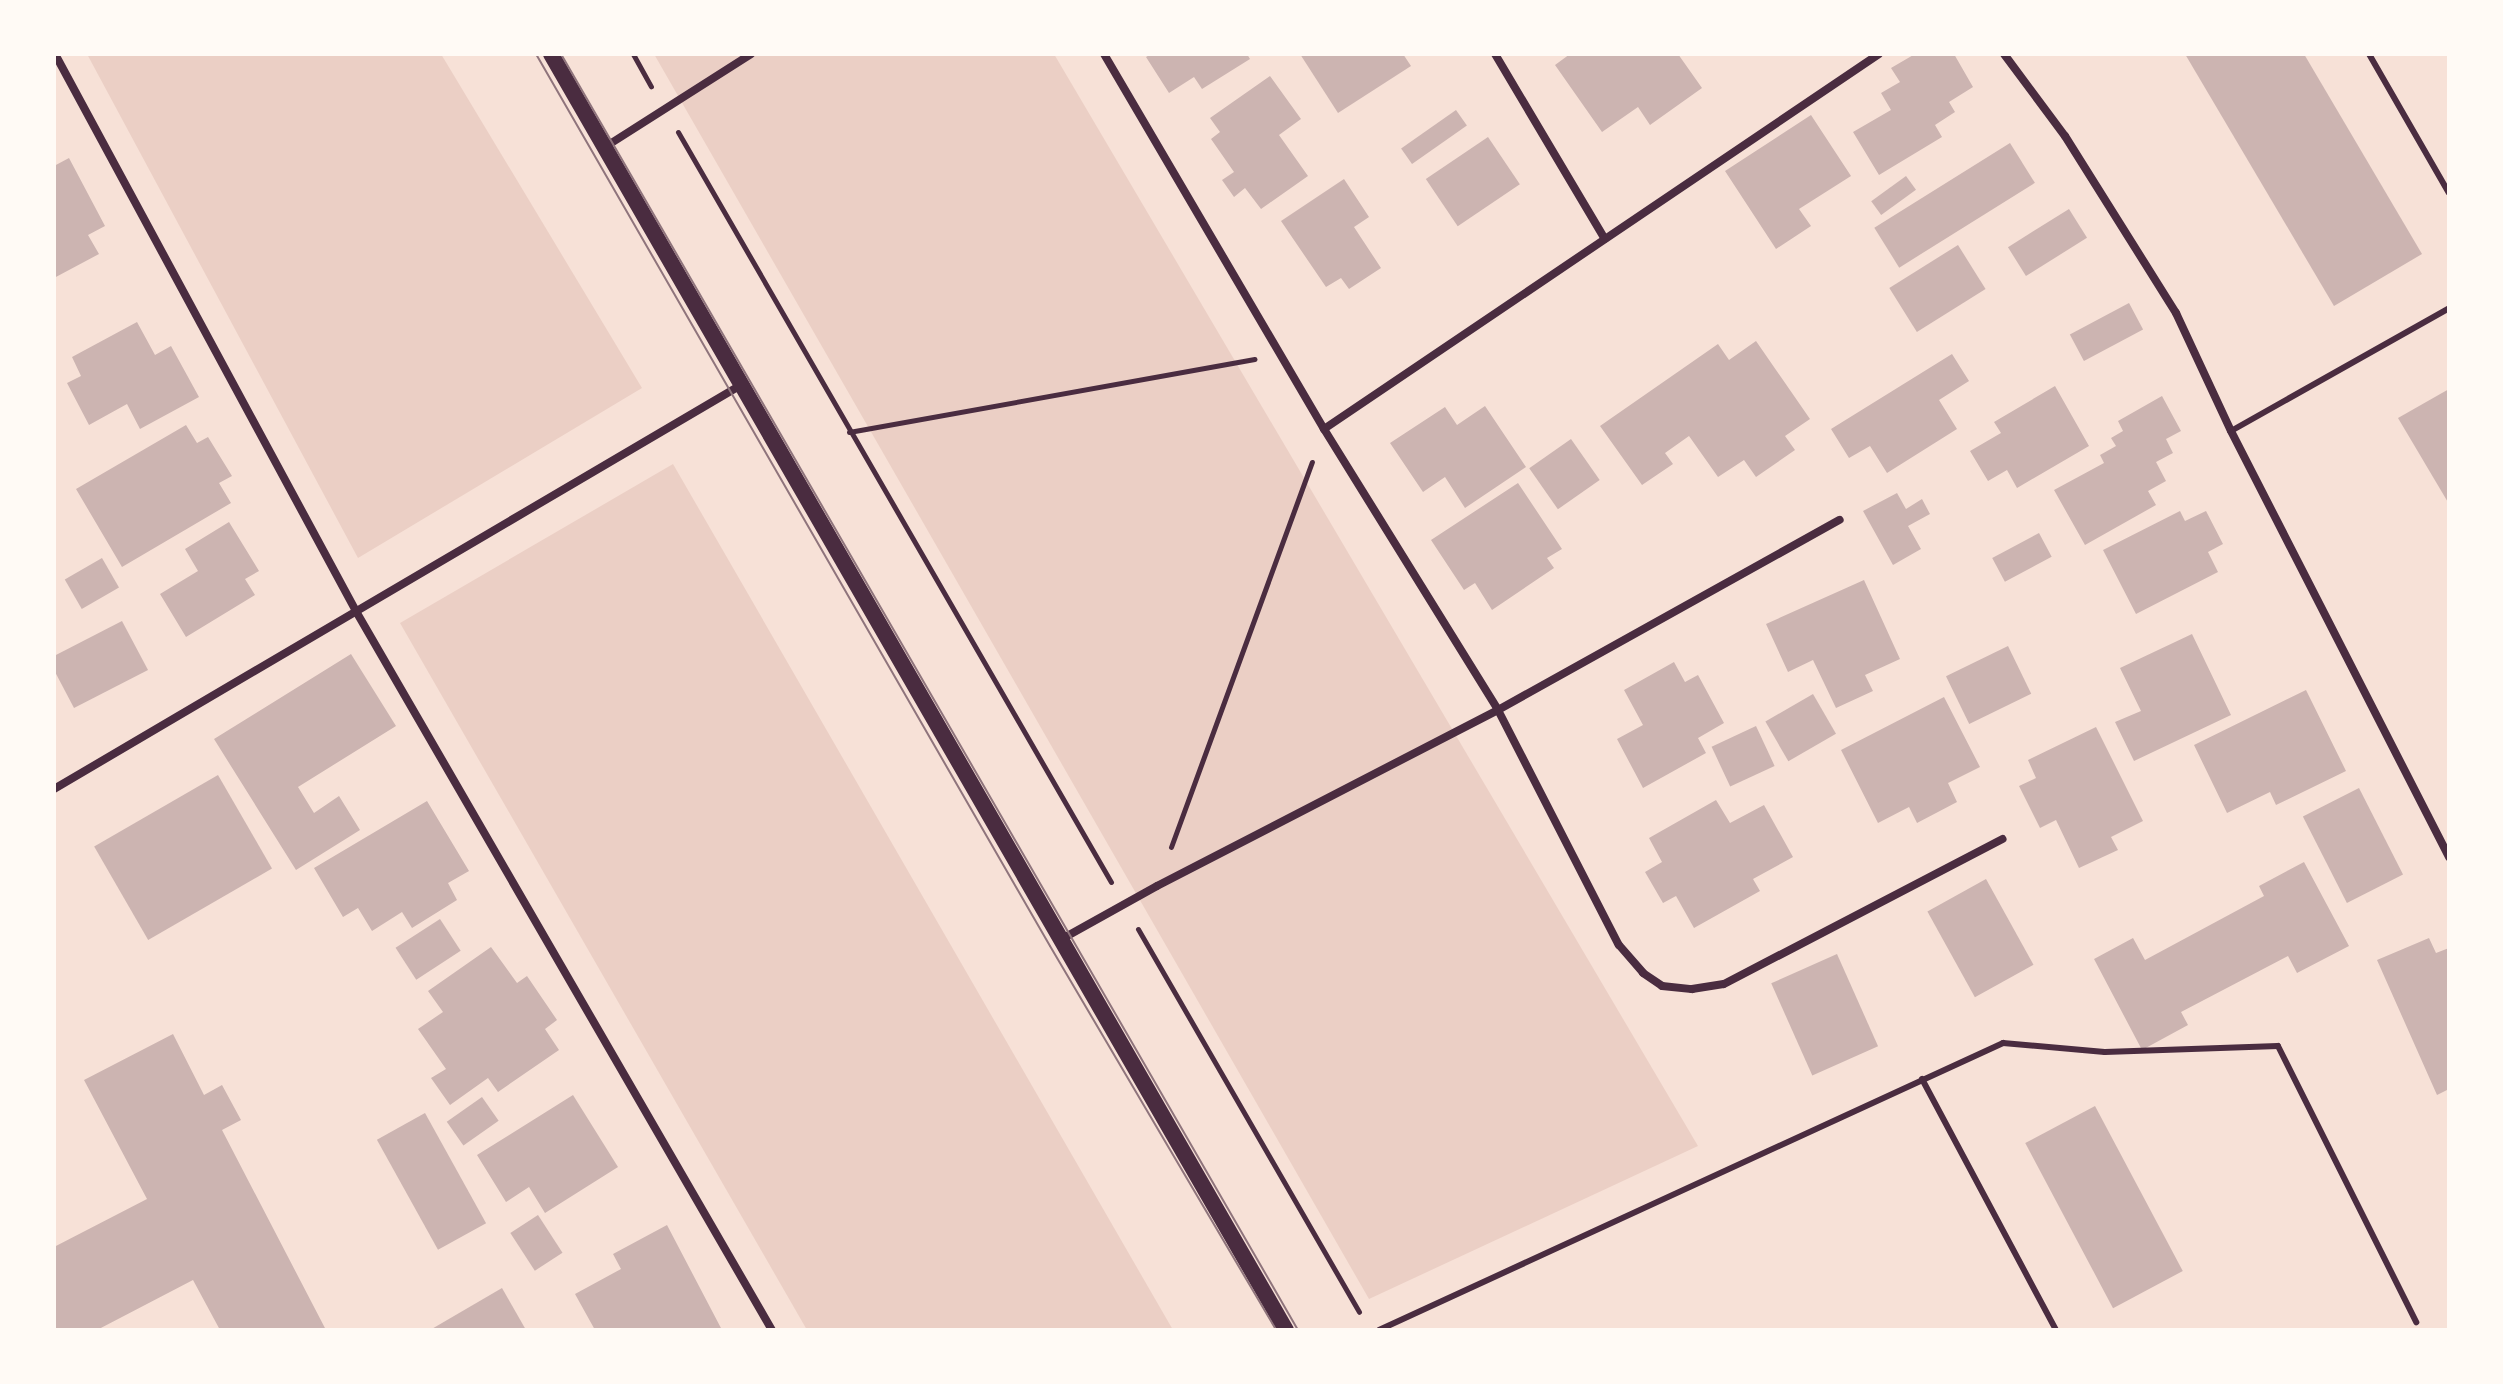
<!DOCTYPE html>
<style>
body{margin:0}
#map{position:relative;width:2503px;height:1384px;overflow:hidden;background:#f7e1d7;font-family:"Public Sans",sans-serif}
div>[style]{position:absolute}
.green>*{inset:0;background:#ebcfc5}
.building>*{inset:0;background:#ccb4b1;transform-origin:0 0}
.path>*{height:5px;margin:-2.5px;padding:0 2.5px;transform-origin:2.5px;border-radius:2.5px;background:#4a2c40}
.service>*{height:6px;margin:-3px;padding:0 3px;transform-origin:3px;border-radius:3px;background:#4a2c40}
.minor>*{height:8px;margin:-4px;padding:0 4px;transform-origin:4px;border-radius:4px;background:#4a2c40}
.secondary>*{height:16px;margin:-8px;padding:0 8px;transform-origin:8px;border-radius:8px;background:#4a2c40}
.tram>*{height:2px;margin:-1px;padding:0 1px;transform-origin:1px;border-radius:1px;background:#8f747c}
span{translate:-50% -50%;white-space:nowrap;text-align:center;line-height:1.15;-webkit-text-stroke:8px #fffaf5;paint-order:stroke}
.frame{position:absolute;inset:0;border:56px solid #fffaf5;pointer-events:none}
</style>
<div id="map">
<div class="green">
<div style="clip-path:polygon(87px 54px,441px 54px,642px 388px,358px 558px)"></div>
<div style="clip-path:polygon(654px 54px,1054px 54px,1698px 1146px,1369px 1299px)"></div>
<div style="clip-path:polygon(673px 464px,1173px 1330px,807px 1330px,400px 623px)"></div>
</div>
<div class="building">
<div style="clip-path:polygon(1151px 54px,1247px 54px,1250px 59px,1202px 89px,1194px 77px,1169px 93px,1146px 57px)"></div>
<div style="clip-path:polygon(1300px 54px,1403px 54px,1411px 66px,1338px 113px)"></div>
<div style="clip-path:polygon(1570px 54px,1678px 54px,1702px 88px,1650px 125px,1638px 107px,1602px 132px,1555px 65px)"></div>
<div style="clip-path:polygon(1915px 54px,1954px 54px,1973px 87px,1949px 102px,1955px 112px,1935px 125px,1942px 137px,1879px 175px,1853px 132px,1891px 110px,1881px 93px,1900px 82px,1891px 68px)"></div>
<div style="clip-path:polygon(2185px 54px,2304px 54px,2422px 254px,2334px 306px)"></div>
<div style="clip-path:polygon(1270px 76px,1301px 119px,1279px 135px,1308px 176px,1261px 209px,1245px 188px,1234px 197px,1222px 180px,1234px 172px,1211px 139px,1220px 132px,1210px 118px)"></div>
<div style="left:1456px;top:110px;width:19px;height:67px;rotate:55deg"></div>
<div style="clip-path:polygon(1811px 115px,1851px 176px,1799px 209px,1811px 226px,1776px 249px,1725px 171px)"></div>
<div style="left:1488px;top:137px;width:57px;height:75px;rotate:56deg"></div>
<div style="left:2010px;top:143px;width:47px;height:160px;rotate:58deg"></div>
<div style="clip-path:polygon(69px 158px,105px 226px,88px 235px,99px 254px,54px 278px,54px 166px)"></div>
<div style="left:1906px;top:176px;width:17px;height:43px;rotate:54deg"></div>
<div style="clip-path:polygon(1344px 179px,1369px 217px,1354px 227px,1381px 268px,1349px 289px,1341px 278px,1326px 287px,1281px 221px)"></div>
<div style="left:2069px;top:209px;width:34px;height:72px;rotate:58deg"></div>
<div style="left:1958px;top:245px;width:52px;height:81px;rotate:58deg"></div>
<div style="left:2129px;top:303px;width:30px;height:67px;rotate:62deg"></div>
<div style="clip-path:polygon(137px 322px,155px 355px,171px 346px,199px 397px,140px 429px,127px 404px,89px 425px,67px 383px,81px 376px,72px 357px)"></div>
<div style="clip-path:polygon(1756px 341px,1810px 419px,1785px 436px,1795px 450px,1756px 477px,1744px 460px,1718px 477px,1689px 436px,1665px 453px,1673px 464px,1642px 485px,1600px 426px,1718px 344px,1729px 360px)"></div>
<div style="clip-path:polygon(1952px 354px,1969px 381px,1939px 400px,1957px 429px,1887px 473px,1870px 446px,1849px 458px,1831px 429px)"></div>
<div style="clip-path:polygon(2055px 386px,2089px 446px,2017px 488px,2007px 470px,1988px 481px,1970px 451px,2001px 433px,1994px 422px)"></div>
<div style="clip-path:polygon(2449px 389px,2449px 504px,2398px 418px)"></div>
<div style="clip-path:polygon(2162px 396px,2181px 431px,2166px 439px,2173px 453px,2156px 462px,2166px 481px,2148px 491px,2156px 505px,2085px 545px,2054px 490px,2104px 463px,2100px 455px,2116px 446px,2111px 438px,2123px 431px,2118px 421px)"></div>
<div style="clip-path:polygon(1485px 406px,1526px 467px,1465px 508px,1445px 477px,1423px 492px,1390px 443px,1445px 407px,1457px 425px)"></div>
<div style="clip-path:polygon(186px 425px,197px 443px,208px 437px,232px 476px,219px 483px,231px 503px,122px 567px,76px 489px)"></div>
<div style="left:1571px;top:439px;width:50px;height:51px;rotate:55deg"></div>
<div style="clip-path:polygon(1518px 483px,1562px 549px,1547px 558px,1554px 568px,1492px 610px,1475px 583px,1464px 590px,1431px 540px)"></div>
<div style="clip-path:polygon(1897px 493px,1906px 509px,1922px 499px,1930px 514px,1908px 526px,1921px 549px,1893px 565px,1863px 511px)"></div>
<div style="clip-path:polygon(2180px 511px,2185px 521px,2206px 511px,2223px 544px,2208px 552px,2218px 572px,2136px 614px,2103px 550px)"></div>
<div style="clip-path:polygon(229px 522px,259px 571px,245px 579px,255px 595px,186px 637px,160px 594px,198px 571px,185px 549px)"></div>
<div style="left:2039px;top:533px;width:27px;height:53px;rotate:62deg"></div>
<div style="left:102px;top:558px;width:34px;height:43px;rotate:60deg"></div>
<div style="clip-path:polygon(1864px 580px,1900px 659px,1865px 675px,1873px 691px,1836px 708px,1813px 660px,1788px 672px,1766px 624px)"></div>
<div style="clip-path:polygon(122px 621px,148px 670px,74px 708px,54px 670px,54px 656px)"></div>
<div style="clip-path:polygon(2192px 634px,2231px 715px,2134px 761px,2115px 722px,2141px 711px,2120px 668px)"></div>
<div style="left:2008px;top:646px;width:53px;height:69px;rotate:64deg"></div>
<div style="clip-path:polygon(351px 654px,396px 726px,298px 787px,314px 813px,339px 796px,360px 830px,296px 870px,214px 739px)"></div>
<div style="clip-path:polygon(1674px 662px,1685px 682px,1698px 675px,1724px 723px,1698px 738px,1706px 753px,1643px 788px,1617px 739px,1643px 725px,1624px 690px)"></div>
<div style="clip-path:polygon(2306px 690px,2346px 771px,2276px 805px,2270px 792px,2227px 813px,2194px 745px)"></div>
<div style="left:1813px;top:694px;width:46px;height:55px;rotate:60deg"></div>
<div style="clip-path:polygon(1944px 697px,1980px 767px,1948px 783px,1957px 802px,1917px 823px,1909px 807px,1878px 823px,1841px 750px)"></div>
<div style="left:1756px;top:726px;width:44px;height:49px;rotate:65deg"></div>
<div style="clip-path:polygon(2096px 727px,2143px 821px,2111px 837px,2118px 850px,2079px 868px,2056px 820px,2040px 828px,2019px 786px,2036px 778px,2028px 760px)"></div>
<div style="left:218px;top:775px;width:108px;height:143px;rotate:60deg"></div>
<div style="left:2359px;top:788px;width:97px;height:63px;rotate:63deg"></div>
<div style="clip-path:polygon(1716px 800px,1730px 823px,1764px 805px,1793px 857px,1753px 879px,1760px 891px,1694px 928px,1676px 896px,1663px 903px,1645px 872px,1662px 862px,1649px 838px)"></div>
<div style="clip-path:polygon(427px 801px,469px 871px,448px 883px,457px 900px,412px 928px,402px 912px,372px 931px,358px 908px,343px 917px,314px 868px)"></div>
<div style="clip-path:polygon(2304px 862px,2349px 946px,2297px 973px,2288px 956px,2181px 1012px,2188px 1025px,2142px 1050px,2094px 959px,2133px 938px,2145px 960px,2264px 896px,2259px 886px)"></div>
<div style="left:1986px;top:879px;width:98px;height:67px;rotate:61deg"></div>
<div style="left:440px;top:919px;width:38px;height:53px;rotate:57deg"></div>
<div style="clip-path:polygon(2429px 938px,2436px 953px,2449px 948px,2449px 1089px,2437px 1095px,2377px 960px)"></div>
<div style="clip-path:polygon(491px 947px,517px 983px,527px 976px,557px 1020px,545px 1029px,559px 1050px,498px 1092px,488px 1078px,450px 1105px,431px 1078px,446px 1069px,418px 1029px,443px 1012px,428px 991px)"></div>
<div style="left:1837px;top:954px;width:101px;height:72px;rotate:66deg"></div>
<div style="clip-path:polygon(173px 1034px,204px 1095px,222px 1085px,241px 1120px,222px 1130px,326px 1330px,220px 1330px,193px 1280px,97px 1330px,54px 1330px,54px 1247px,147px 1199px,84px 1080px)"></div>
<div style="clip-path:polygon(573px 1095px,618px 1167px,545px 1213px,529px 1187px,506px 1202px,477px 1155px)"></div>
<div style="left:482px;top:1097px;width:29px;height:43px;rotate:55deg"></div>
<div style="left:2095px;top:1106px;width:187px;height:79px;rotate:62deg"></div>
<div style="left:425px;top:1113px;width:126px;height:55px;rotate:61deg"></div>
<div style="left:538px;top:1215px;width:45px;height:33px;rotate:57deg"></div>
<div style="clip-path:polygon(667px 1225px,722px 1330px,595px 1330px,575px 1294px,621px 1269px,613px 1254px)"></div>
<div style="clip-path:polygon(502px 1288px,526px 1330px,430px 1330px)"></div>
</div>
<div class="path">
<div style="left:633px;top:54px;width:37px;rotate:61deg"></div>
<div style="left:678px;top:132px;width:866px;rotate:60deg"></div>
<div style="left:849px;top:432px;width:412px;rotate:-10.2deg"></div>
<div style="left:1171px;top:847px;width:410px;rotate:-69.9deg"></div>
<div style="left:1138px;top:929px;width:442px;rotate:60deg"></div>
</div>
<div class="service">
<div style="left:2369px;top:54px;width:160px;rotate:60.1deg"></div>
<div style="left:2231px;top:431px;width:250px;rotate:-29.4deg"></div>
<div style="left:1922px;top:1079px;width:285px;rotate:61.9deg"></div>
<div style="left:1379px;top:1330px;width:687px;rotate:-24.7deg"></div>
<div style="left:2003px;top:1043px;width:102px;rotate:5deg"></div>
<div style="left:2105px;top:1052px;width:173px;rotate:-2deg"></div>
<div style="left:2278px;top:1046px;width:309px;rotate:63.4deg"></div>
</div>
<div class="minor">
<div style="left:55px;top:54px;width:635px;rotate:61.62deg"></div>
<div style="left:357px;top:613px;width:828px;rotate:59.94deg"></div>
<div style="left:1104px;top:54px;width:435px;rotate:59.6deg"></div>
<div style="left:1324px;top:429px;width:331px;rotate:58.2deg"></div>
<div style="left:1498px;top:710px;width:264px;rotate:62.8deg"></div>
<div style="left:1619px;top:945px;width:37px;rotate:49deg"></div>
<div style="left:1643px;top:973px;width:23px;rotate:34deg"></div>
<div style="left:1662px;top:986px;width:30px;rotate:6deg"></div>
<div style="left:1692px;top:989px;width:32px;rotate:-9deg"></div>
<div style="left:1724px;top:984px;width:314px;rotate:-27.5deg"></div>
<div style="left:1495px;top:54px;width:215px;rotate:59.3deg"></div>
<div style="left:2004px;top:54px;width:102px;rotate:53.4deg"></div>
<div style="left:2065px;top:136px;width:209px;rotate:57.9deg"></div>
<div style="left:2176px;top:313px;width:130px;rotate:65deg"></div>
<div style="left:2231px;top:431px;width:479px;rotate:62.9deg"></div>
<div style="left:605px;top:147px;width:173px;rotate:-32.5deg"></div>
<div style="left:1324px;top:429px;width:670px;rotate:-34.05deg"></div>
<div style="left:54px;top:789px;width:797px;rotate:-30.46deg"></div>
<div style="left:1060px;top:940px;width:111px;rotate:-29.1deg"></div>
<div style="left:1157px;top:886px;width:384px;rotate:-27.3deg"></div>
<div style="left:1498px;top:710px;width:391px;rotate:-29.1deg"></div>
</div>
<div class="secondary">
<div style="left:551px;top:54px;width:1473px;rotate:60.06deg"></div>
</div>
<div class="tram">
<div style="left:536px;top:54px;width:1029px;rotate:60.05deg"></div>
<div style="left:1050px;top:946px;width:446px;rotate:59.5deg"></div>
<div style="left:561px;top:54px;width:1474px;rotate:59.99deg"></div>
</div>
<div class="frame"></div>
</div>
